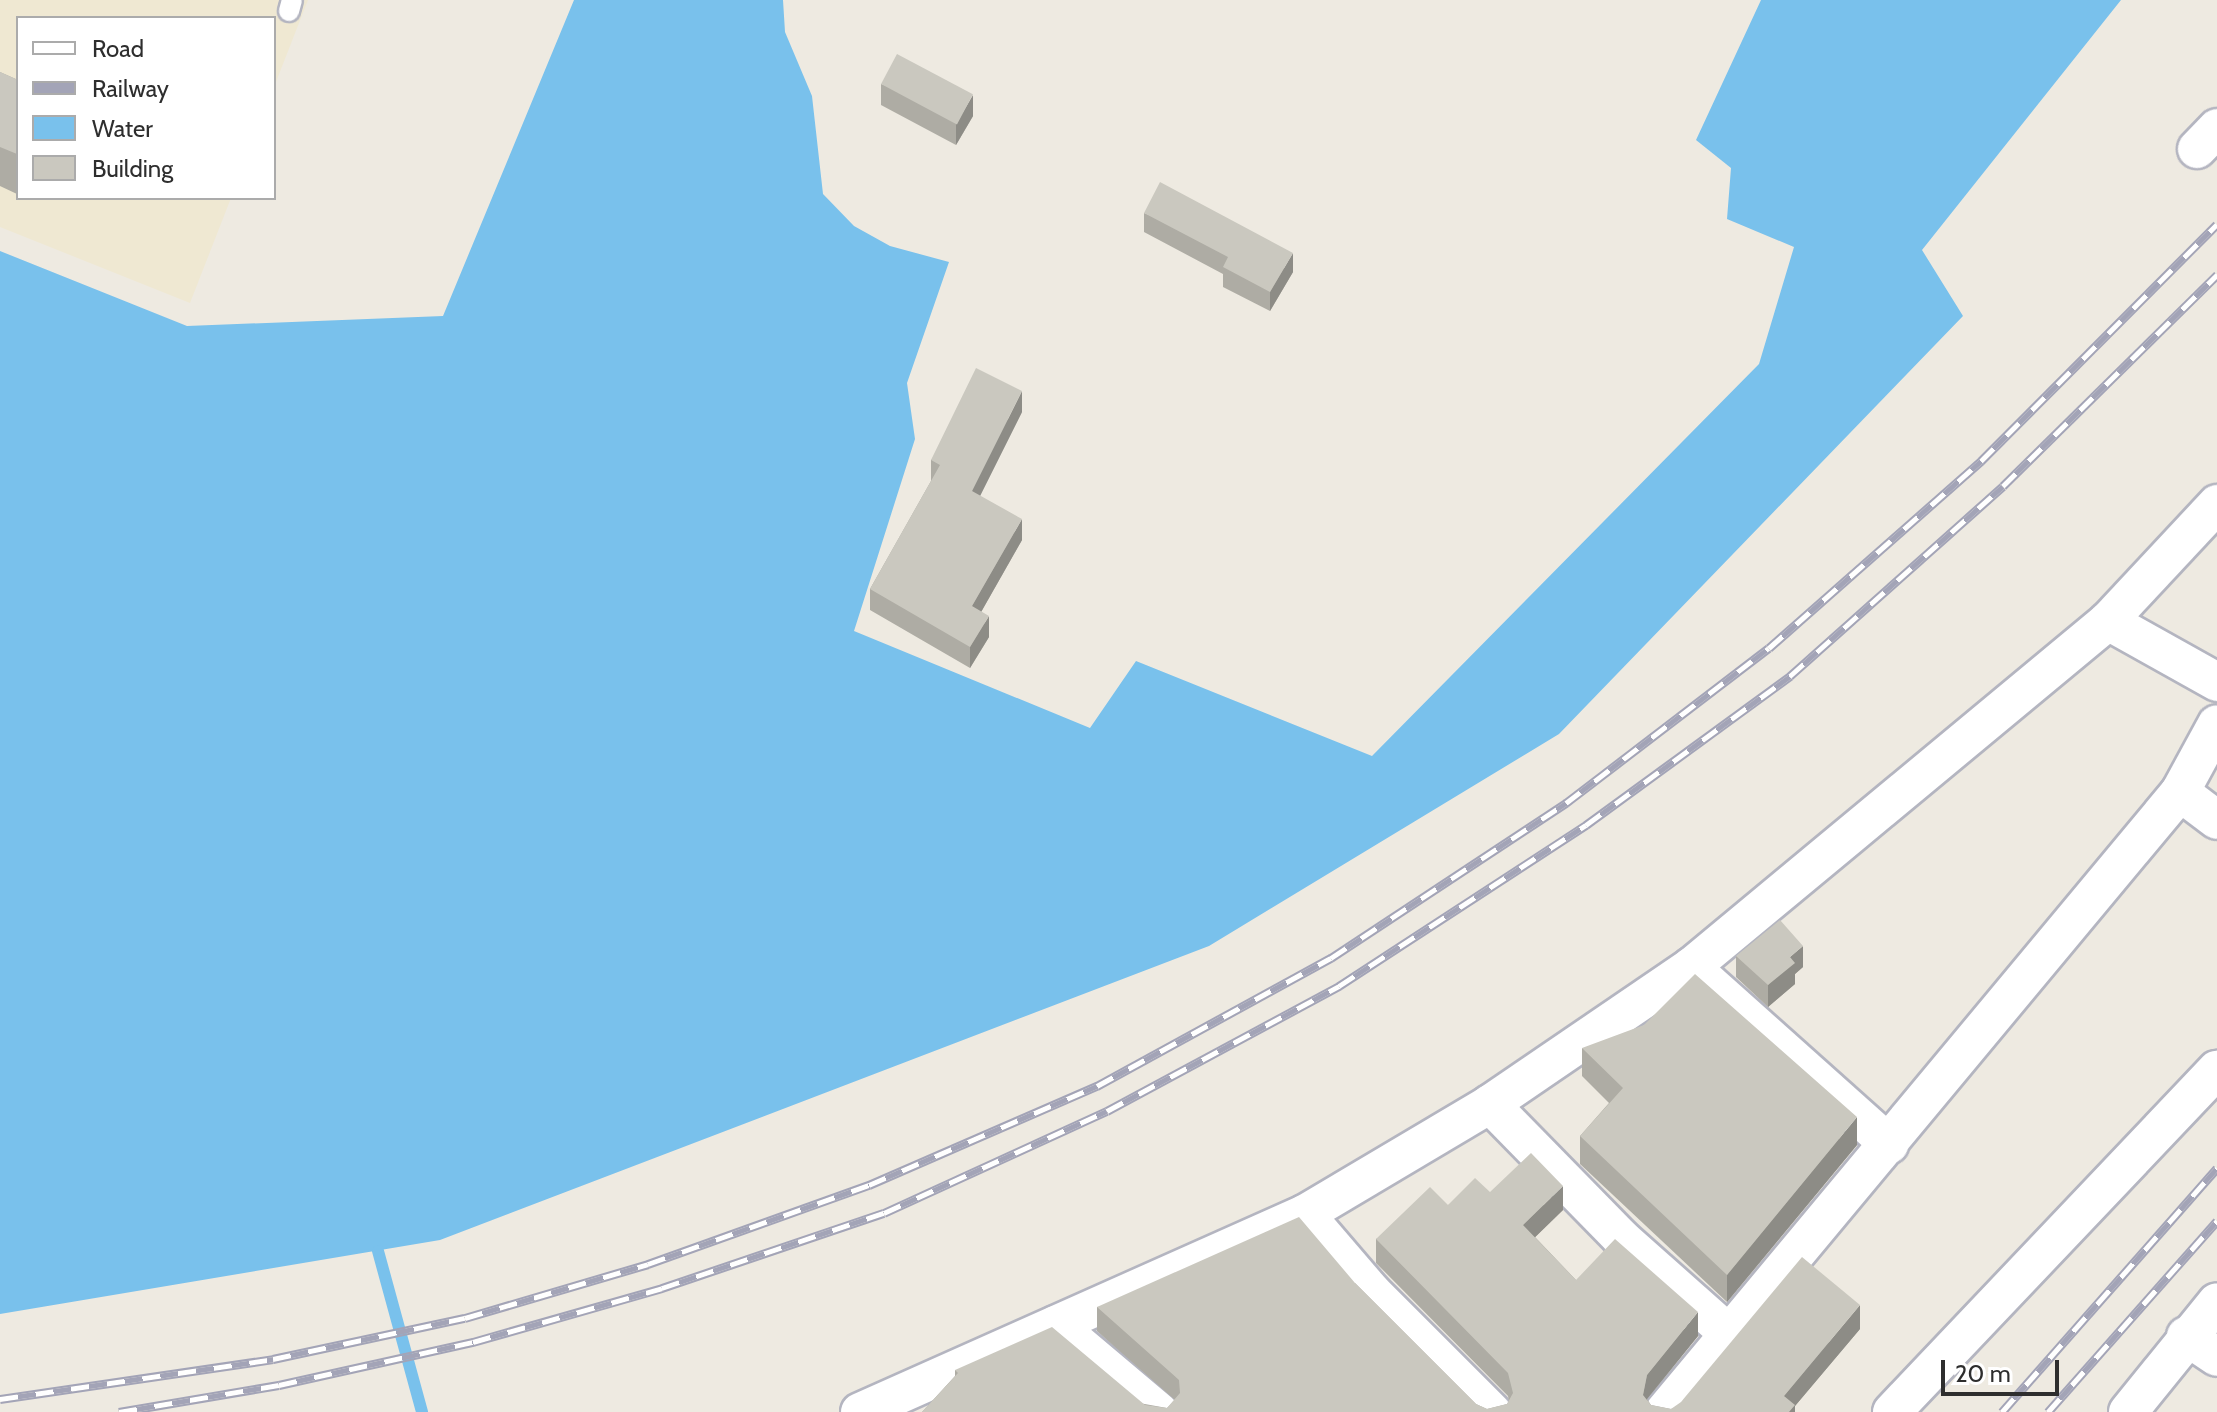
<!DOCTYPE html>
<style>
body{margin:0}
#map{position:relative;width:2217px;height:1412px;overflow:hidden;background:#eeeae1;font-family:Cabin,sans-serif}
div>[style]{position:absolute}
.education>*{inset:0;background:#efe8d2}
.water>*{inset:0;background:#79c1ec}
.stream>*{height:12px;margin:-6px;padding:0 6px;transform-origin:6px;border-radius:6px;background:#79c1ec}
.roads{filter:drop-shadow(2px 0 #b4b5c0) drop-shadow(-2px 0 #b4b5c0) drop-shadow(0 2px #b4b5c0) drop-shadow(0 -2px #b4b5c0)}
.service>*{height:20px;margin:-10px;padding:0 10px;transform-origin:10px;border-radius:10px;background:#fff}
.minor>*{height:38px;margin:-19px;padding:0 19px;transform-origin:19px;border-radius:19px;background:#fff}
.rail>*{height:9px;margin-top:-4.5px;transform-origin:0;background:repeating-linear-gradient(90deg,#fff 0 18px,#a3a4b7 0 36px);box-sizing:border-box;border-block:2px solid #a3a4b7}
.wall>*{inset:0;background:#aeaca4}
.shaded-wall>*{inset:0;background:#8d8c86;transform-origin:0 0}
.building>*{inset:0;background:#cac8bf;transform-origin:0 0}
span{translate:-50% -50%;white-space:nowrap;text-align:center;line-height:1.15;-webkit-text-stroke:6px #fff;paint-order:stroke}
.legend{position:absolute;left:16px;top:16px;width:260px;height:184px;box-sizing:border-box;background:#fff;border:2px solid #ababab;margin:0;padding:10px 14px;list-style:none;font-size:24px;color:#2e2e2e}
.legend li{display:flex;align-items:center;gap:16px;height:40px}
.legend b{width:40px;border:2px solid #ababab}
.scale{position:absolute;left:1941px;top:1360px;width:118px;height:36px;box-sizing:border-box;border:4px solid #2e2e2e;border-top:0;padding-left:10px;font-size:24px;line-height:28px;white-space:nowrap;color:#2e2e2e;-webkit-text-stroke:6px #fff;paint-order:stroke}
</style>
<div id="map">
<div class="education">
<div style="clip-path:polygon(0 0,308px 0,274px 87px,274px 18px,18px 18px,18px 198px,231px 198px,190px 303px,0 227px)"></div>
</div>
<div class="water">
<div style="clip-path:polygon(574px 0,783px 0,785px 32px,812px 96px,823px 194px,854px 226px,890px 246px,949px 262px,907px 383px,915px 439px,854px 631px,1090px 728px,1136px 661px,1372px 756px,1759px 364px,1794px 247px,1727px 219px,1731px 168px,1696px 140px,1761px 0,2121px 0,1922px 250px,1963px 316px,1559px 734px,1209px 946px,440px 1240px,0 1314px,0 251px,187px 326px,443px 316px)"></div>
</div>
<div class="stream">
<div style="left:378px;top:1251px;width:167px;rotate:74.7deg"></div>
</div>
<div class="roads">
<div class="service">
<div style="left:289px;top:11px;width:11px;rotate:-75deg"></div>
</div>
<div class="minor">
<div style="left:2197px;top:149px;width:29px;rotate:-46deg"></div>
<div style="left:2108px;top:621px;width:125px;rotate:29.2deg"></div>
<div style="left:2180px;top:792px;width:46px;rotate:37.1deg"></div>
<div style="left:1691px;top:967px;width:266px;rotate:41.8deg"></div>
<div style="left:1490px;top:1104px;width:187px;rotate:45.6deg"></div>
<div style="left:1621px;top:1238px;width:144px;rotate:41.6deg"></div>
<div style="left:1305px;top:1214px;width:101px;rotate:49.4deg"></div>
<div style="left:1371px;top:1291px;width:171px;rotate:45deg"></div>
<div style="left:1056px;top:1325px;width:135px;rotate:40.2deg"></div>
<div style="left:2186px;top:1336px;width:37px;rotate:34deg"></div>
<div style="left:860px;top:1412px;width:487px;rotate:-24deg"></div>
<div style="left:1305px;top:1214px;width:215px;rotate:-30.7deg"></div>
<div style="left:1490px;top:1104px;width:243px;rotate:-34.3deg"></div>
<div style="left:1691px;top:967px;width:542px;rotate:-39.68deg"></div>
<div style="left:2108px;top:621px;width:160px;rotate:-47deg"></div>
<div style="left:1664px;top:1412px;width:807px;rotate:-50.23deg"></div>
<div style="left:2180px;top:792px;width:77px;rotate:-61.4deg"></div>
<div style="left:1892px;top:1412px;width:472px;rotate:-46.5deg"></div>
<div style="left:2128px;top:1412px;width:141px;rotate:-51deg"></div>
</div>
</div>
<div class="rail">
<div style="left:0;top:1399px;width:276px;rotate:-8.3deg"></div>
<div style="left:273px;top:1359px;width:196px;rotate:-12.1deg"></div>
<div style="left:465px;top:1318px;width:191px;rotate:-16.4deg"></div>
<div style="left:648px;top:1264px;width:235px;rotate:-19.7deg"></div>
<div style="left:869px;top:1185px;width:249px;rotate:-23.5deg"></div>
<div style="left:1097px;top:1086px;width:267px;rotate:-28.7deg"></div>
<div style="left:1331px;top:958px;width:282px;rotate:-33.4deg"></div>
<div style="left:1566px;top:803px;width:255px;rotate:-37.4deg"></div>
<div style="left:1769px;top:648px;width:283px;rotate:-41.4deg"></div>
<div style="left:1981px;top:461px;width:334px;rotate:-45.1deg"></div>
<div style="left:119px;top:1412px;width:162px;rotate:-9.6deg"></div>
<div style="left:279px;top:1385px;width:199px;rotate:-12.5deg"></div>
<div style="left:473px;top:1342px;width:197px;rotate:-15.9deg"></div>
<div style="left:662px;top:1288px;width:234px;rotate:-18.7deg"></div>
<div style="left:884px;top:1213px;width:245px;rotate:-24.6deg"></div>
<div style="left:1107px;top:1111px;width:264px;rotate:-28.3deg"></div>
<div style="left:1339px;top:986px;width:295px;rotate:-33.1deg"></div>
<div style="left:1586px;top:825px;width:253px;rotate:-36.1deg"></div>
<div style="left:1790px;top:676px;width:285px;rotate:-41.7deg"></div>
<div style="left:2003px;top:486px;width:301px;rotate:-44.6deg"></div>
<div style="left:2002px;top:1412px;width:325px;rotate:-48.6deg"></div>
<div style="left:2048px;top:1412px;width:255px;rotate:-48.5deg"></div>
</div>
<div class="wall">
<div style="clip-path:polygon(0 72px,18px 80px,17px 194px,0 186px)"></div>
<div style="clip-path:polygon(881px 84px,973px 116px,956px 145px,881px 105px)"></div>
<div style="clip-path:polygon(1144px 213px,1293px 272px,1270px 311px,1223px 287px,1223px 274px,1144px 232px)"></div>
<div style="clip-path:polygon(1022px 412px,980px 496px,1022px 540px,981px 612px,989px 637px,970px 668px,870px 610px,870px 589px,931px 481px,931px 460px)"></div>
<div style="clip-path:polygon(1736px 956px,1803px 967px,1795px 974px,1795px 984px,1768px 1007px,1736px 977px)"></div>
<div style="clip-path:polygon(1582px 1048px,1857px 1145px,1727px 1302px,1580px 1164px,1580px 1136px,1609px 1103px,1582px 1076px)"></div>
<div style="clip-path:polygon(1490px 1192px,1563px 1210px,1535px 1237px,1576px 1280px,1698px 1336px,1647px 1399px,1651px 1405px,1671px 1409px,1860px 1329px,1795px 1406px,1795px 1412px,922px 1412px,955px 1376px,955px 1370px,1167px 1408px,1175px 1400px,1097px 1331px,1097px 1307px,1355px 1283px,1476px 1404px,1487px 1409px,1507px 1404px,1509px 1401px,1508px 1396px,1376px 1263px,1376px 1239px,1448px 1205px)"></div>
</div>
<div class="shaded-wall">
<div style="clip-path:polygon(973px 95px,973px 116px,956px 145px,956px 124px)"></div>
<div style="left:18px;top:152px;width:40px;height:2px;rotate:90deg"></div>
<div style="clip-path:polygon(1293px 253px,1293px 272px,1270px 311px,1270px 292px)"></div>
<div style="clip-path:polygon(1022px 391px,1022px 412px,972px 512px,972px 491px)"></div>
<div style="clip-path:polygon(1022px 519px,1022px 540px,972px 628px,972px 606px)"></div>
<div style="clip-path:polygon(989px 616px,989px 637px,970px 668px,970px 647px)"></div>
<div style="clip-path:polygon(1803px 946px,1803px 967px,1795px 974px,1795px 984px,1768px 1007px,1768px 985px,1790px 957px)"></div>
<div style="clip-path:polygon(1857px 1117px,1857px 1145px,1727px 1302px,1727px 1275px)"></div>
<div style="clip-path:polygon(1563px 1186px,1563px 1210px,1523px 1249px,1523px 1225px)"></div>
<div style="clip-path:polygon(1860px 1305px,1860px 1329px,1795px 1406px,1795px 1412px,1784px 1412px,1784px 1396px)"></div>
<div style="clip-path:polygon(1698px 1312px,1698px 1336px,1647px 1399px,1644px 1412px,1643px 1395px,1647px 1375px)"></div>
</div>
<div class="building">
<div style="left:897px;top:54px;width:86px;height:34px;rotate:28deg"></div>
<div style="clip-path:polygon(0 72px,18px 80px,17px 154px,0 147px)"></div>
<div style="clip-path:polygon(1160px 182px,1293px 253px,1270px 292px,1223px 267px,1228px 257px,1144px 213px)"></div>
<div style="clip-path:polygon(976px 368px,1022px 391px,972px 491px,1022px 519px,972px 606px,989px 616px,970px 647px,870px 589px,940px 465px,931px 460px)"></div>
<div style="clip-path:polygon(1780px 920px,1803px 946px,1790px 957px,1795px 963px,1768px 985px,1736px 956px)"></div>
<div style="clip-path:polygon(1695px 974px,1857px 1117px,1727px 1275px,1580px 1136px,1623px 1088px,1582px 1048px,1644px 1025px)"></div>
<div style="clip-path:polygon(1531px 1153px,1563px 1186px,1523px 1225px,1576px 1280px,1615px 1239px,1698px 1312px,1647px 1375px,1643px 1395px,1651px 1405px,1671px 1409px,1681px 1402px,1802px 1257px,1860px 1305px,1784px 1396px,1795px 1405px,1789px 1412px,922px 1412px,958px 1373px,955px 1370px,1052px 1327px,1145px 1405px,1167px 1408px,1180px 1393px,1179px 1380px,1097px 1307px,1299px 1217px,1355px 1283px,1476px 1404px,1487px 1409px,1507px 1404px,1513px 1393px,1508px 1373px,1376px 1239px,1430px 1187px,1448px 1205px,1475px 1178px,1490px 1192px)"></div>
</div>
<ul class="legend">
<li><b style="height:10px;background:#fff"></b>Road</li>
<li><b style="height:10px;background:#a3a4b7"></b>Railway</li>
<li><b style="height:22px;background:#79c1ec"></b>Water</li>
<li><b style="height:22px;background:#cac8bf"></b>Building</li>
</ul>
<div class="scale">20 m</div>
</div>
